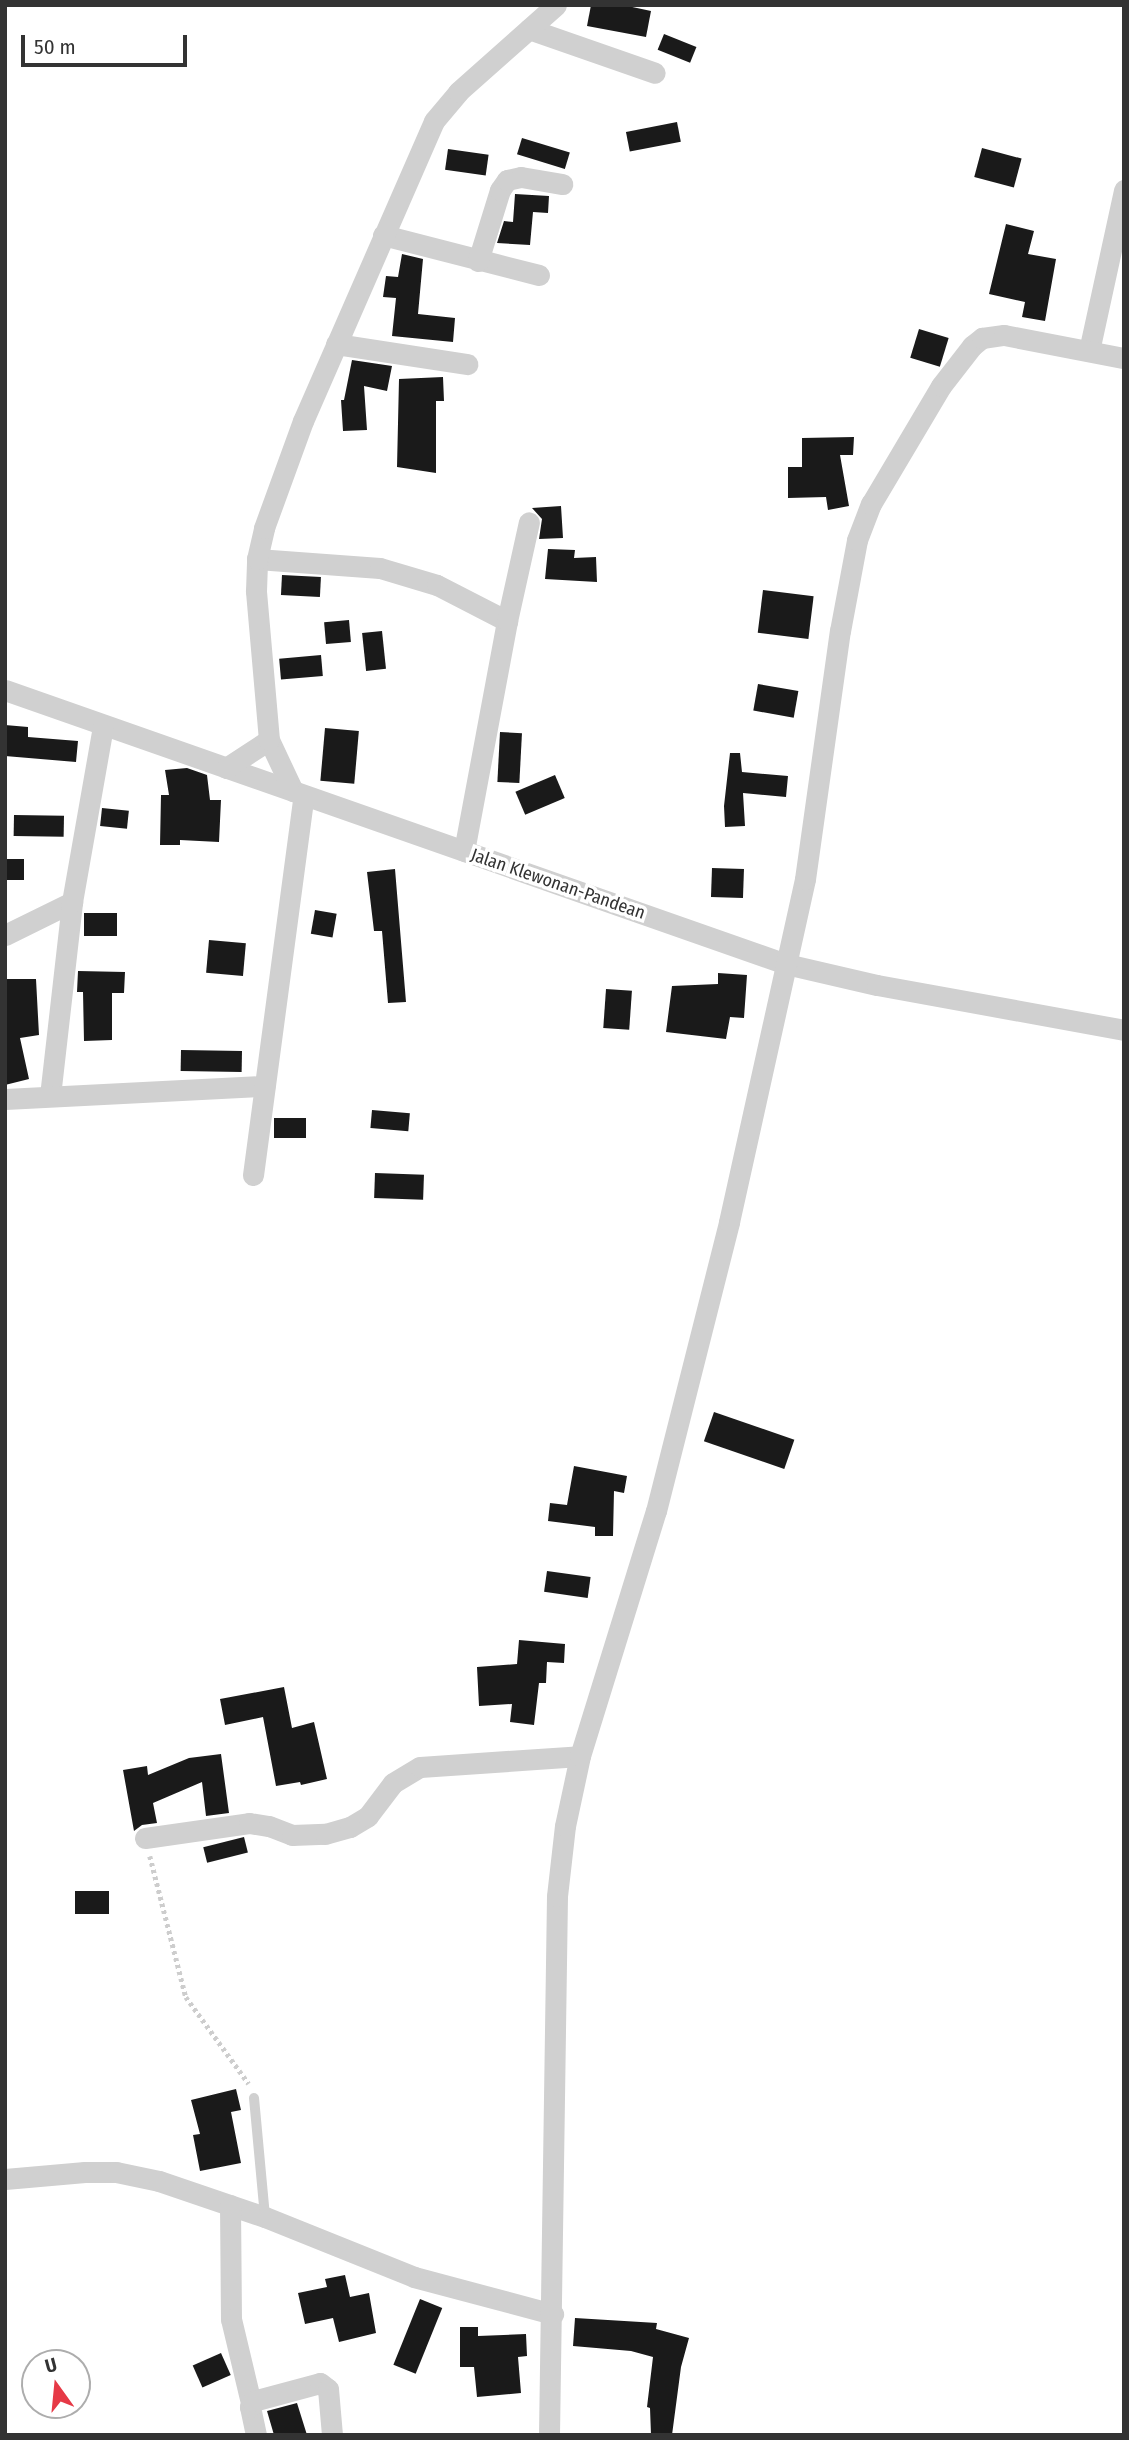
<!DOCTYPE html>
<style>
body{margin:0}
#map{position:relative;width:1129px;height:2440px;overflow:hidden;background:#fff;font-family:"Fira Sans Condensed",sans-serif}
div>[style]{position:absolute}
.building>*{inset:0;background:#1a1a1a;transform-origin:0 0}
.path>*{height:4.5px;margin-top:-2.25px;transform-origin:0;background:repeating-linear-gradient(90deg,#cdcdcd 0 3.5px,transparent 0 7px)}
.lane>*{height:10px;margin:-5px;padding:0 5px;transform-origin:5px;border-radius:5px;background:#d0d0d0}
.street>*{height:21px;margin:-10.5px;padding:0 10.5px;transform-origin:10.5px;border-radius:10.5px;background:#d0d0d0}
span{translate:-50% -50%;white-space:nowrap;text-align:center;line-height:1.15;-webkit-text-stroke:7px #fff;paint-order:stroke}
.street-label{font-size:18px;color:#333}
.frame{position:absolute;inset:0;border:7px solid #333;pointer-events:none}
.north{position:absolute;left:21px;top:2349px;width:70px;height:70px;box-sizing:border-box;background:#fff;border:2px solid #adadad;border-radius:50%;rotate:345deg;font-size:19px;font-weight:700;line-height:28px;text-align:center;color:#333}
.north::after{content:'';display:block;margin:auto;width:24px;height:32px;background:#e63946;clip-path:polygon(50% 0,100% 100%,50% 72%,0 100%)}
.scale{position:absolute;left:21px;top:35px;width:166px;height:32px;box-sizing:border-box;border:4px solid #333;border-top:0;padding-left:9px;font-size:21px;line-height:24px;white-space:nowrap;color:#333;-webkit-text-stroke:5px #fff;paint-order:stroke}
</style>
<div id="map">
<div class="building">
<div style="clip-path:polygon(591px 5px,623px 5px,651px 11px,646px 37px,587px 26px)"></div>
<div style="left:664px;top:34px;width:35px;height:17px;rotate:22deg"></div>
<div style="left:677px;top:122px;width:20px;height:52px;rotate:79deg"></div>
<div style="left:522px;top:138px;width:50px;height:17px;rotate:17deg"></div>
<div style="left:982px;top:148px;width:41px;height:30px;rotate:15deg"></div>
<div style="left:448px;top:149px;width:41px;height:21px;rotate:8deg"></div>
<div style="clip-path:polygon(515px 194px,549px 196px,548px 213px,533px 212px,530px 245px,497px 243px,504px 221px,513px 222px)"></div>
<div style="clip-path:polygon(1006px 224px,1034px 231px,1028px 254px,1056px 259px,1045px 321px,1022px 317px,1025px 302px,989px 294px)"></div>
<div style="clip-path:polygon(402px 254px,423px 259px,418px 314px,455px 318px,453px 342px,392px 336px,396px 298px,383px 297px,386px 276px,398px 277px)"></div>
<div style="left:919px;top:329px;width:31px;height:30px;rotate:17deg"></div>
<div style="clip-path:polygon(352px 360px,392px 366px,387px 391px,364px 386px,367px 430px,343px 431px,341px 400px,344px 400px)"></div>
<div style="clip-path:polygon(443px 377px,444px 401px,436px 401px,436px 473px,397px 467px,399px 379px)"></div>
<div style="clip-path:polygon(854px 437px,853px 455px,840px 455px,849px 506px,828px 510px,826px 497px,788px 498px,788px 467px,802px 467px,802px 438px)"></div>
<div style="clip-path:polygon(561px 506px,563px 538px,539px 539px,542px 519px,532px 508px)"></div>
<div style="clip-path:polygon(548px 549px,575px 550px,574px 558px,596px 557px,597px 582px,545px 579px)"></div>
<div style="left:282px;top:575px;width:39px;height:20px;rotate:3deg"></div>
<div style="left:763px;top:590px;width:51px;height:43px;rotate:7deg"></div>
<div style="left:349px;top:620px;width:22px;height:25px;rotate:85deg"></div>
<div style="left:382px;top:631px;width:38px;height:20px;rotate:84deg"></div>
<div style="left:321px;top:655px;width:21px;height:42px;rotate:85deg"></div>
<div style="left:758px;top:684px;width:41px;height:27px;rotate:10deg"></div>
<div style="clip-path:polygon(5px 725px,28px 727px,28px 737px,78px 741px,76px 762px,5px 756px)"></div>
<div style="left:325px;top:728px;width:34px;height:53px;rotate:5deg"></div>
<div style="left:500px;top:732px;width:22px;height:50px;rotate:3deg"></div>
<div style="clip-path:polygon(730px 753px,740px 753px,742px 772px,788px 776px,786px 797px,743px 793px,745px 826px,725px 827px,724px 806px)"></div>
<div style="clip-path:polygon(187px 768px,207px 775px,210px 800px,221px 800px,219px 842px,180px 840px,180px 845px,160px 845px,161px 795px,169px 795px,165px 770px)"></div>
<div style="left:555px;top:775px;width:25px;height:43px;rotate:67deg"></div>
<div style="left:102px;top:808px;width:27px;height:18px;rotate:6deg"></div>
<div style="left:14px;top:815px;width:50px;height:21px;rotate:1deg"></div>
<div style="left:5px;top:859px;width:19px;height:21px"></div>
<div style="left:712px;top:868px;width:32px;height:29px;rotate:2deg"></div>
<div style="clip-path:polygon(395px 869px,406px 1002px,388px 1003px,382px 931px,374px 931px,367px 872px)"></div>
<div style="left:315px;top:910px;width:22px;height:24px;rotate:10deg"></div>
<div style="left:117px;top:913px;width:23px;height:33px;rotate:90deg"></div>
<div style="left:209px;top:940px;width:37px;height:33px;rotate:5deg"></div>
<div style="clip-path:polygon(78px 971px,125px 972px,124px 993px,112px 993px,112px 1040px,84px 1041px,83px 992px,77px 992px)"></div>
<div style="clip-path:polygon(718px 973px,747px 975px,744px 1018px,730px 1017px,726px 1039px,666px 1032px,672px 986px,718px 984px)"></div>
<div style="clip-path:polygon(5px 979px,36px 979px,39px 1035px,20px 1038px,29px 1079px,5px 1085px)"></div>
<div style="left:606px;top:989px;width:26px;height:39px;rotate:4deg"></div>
<div style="left:181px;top:1050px;width:61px;height:21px;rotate:1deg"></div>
<div style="left:372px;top:1110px;width:38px;height:18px;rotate:5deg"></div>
<div style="left:274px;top:1118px;width:32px;height:20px"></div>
<div style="left:375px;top:1173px;width:49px;height:25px;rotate:2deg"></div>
<div style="left:714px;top:1412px;width:85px;height:31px;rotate:19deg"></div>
<div style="clip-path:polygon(574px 1466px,627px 1476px,624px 1493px,614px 1491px,613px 1536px,595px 1536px,595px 1527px,548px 1521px,550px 1503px,567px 1505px)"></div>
<div style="left:547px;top:1571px;width:44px;height:21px;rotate:8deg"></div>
<div style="clip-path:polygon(519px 1640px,565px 1644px,564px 1663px,547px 1662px,546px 1683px,539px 1683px,534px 1725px,510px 1722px,512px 1704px,479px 1706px,477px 1667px,517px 1664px)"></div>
<div style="clip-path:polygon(284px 1687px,292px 1728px,314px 1722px,327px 1779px,301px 1785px,300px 1782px,276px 1786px,263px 1717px,225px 1725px,220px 1699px)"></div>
<div style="clip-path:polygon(221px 1754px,229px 1813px,206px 1816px,202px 1782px,153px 1803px,157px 1823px,142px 1825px,134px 1831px,123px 1770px,147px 1766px,148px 1775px,189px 1758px)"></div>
<div style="left:244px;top:1837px;width:16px;height:42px;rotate:76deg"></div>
<div style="left:75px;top:1891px;width:34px;height:23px"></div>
<div style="clip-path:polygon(236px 2089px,241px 2110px,231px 2112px,241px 2163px,200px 2171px,193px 2135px,200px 2134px,191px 2100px)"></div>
<div style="clip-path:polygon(345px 2275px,350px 2297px,369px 2293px,376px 2333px,339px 2342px,333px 2318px,305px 2324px,298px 2293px,327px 2287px,325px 2279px)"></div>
<div style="left:420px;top:2299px;width:24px;height:71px;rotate:22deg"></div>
<div style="clip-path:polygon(575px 2318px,657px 2323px,656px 2329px,689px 2338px,681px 2367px,672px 2435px,651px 2435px,650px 2408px,647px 2407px,653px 2357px,631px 2351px,573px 2346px)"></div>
<div style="clip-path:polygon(460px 2327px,478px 2327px,478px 2336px,526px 2334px,527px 2356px,518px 2357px,521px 2393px,477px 2397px,474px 2367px,460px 2367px)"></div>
<div style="left:221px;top:2353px;width:24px;height:31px;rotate:66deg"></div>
<div style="clip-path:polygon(297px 2403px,307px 2435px,274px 2435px,267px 2411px)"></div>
</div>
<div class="path">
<div style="left:150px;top:1856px;width:146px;rotate:75.7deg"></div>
<div style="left:186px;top:1997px;width:107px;rotate:54.1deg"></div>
</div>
<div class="lane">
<div style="left:254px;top:2098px;width:120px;rotate:84.7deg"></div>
</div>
<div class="street">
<div style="left:529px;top:29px;width:133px;rotate:19.2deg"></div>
<div style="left:383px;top:235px;width:161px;rotate:14.4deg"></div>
<div style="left:478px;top:261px;width:74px;rotate:-72.8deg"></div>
<div style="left:500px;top:190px;width:12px;rotate:-55deg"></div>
<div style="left:507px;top:180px;width:14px;rotate:-12deg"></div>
<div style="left:521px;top:177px;width:42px;rotate:9.7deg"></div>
<div style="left:336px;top:344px;width:133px;rotate:8.7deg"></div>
<div style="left:1089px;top:351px;width:165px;rotate:-77.7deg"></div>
<div style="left:257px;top:559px;width:123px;rotate:4.2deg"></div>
<div style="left:380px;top:568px;width:59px;rotate:16.6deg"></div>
<div style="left:437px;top:585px;width:79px;rotate:27.2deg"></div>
<div style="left:5px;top:690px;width:828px;rotate:19.33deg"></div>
<div style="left:786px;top:964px;width:93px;rotate:13deg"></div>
<div style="left:877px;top:985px;width:251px;rotate:10.3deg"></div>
<div style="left:226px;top:768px;width:51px;rotate:-33.1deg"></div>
<div style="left:293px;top:791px;width:56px;rotate:-115.2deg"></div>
<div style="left:269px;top:740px;width:150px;rotate:-95deg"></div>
<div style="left:256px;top:591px;width:32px;rotate:-88deg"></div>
<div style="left:257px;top:559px;width:32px;rotate:-77deg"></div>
<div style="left:264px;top:528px;width:114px;rotate:-70deg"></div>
<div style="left:303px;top:421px;width:327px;rotate:-66.4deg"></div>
<div style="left:434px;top:121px;width:38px;rotate:-50deg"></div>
<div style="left:458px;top:92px;width:131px;rotate:-41.6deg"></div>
<div style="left:464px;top:851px;width:234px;rotate:-79.4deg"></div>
<div style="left:507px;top:621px;width:101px;rotate:-77.5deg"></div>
<div style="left:5px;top:935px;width:75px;rotate:-26.2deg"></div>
<div style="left:50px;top:1096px;width:195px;rotate:-83.5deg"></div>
<div style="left:72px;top:902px;width:179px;rotate:-80deg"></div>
<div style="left:5px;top:1099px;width:260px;rotate:-2.9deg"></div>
<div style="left:253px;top:1175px;width:383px;rotate:-82.4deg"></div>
<div style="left:145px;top:1838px;width:105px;rotate:-8.2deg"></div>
<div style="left:249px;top:1823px;width:20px;rotate:9deg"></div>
<div style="left:269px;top:1826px;width:25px;rotate:21deg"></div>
<div style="left:292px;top:1835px;width:33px;rotate:-2deg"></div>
<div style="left:325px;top:1834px;width:26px;rotate:-16deg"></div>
<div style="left:350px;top:1827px;width:21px;rotate:-31deg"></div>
<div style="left:368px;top:1816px;width:41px;rotate:-52.9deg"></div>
<div style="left:393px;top:1783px;width:31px;rotate:-31deg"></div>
<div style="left:420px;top:1767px;width:160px;rotate:-3.9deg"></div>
<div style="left:5px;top:2179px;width:80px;rotate:-5deg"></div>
<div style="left:85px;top:2172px;width:31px"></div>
<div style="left:116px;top:2172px;width:44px;rotate:11.8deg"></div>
<div style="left:159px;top:2181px;width:112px;rotate:18.8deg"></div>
<div style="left:265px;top:2217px;width:161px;rotate:21.9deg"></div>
<div style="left:414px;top:2277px;width:144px;rotate:14.9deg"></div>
<div style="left:230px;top:2205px;width:114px;rotate:89.5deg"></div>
<div style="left:231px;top:2319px;width:86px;rotate:76.6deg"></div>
<div style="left:256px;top:2435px;width:29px;rotate:-102deg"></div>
<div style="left:250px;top:2407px;width:7px;rotate:-63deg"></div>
<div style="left:253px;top:2401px;width:69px;rotate:-15deg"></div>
<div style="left:320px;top:2383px;width:10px;rotate:37deg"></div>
<div style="left:328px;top:2389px;width:46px;rotate:85deg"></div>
<div style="left:549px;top:2435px;width:539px;rotate:-89.15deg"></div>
<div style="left:557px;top:1896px;width:70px;rotate:-83.5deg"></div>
<div style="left:565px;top:1826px;width:72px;rotate:-77.9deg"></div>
<div style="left:580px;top:1756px;width:257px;rotate:-72.8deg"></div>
<div style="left:656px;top:1511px;width:298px;rotate:-75.8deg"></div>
<div style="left:729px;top:1222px;width:351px;rotate:-77.5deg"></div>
<div style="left:805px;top:879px;width:250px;rotate:-82deg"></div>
<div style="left:840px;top:631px;width:93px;rotate:-79.4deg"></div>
<div style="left:857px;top:540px;width:39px;rotate:-69deg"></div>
<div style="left:871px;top:504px;width:137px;rotate:-59.3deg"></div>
<div style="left:941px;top:386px;width:51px;rotate:-52.2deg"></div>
<div style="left:972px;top:346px;width:13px;rotate:-39deg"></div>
<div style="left:982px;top:338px;width:22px;rotate:-8deg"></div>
<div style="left:1004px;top:335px;width:122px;rotate:10.9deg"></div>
</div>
<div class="street-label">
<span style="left:558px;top:884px;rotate:19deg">Jalan Klewonan-Pandean</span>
</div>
<div class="frame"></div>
<div class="north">U</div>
<div class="scale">50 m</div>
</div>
